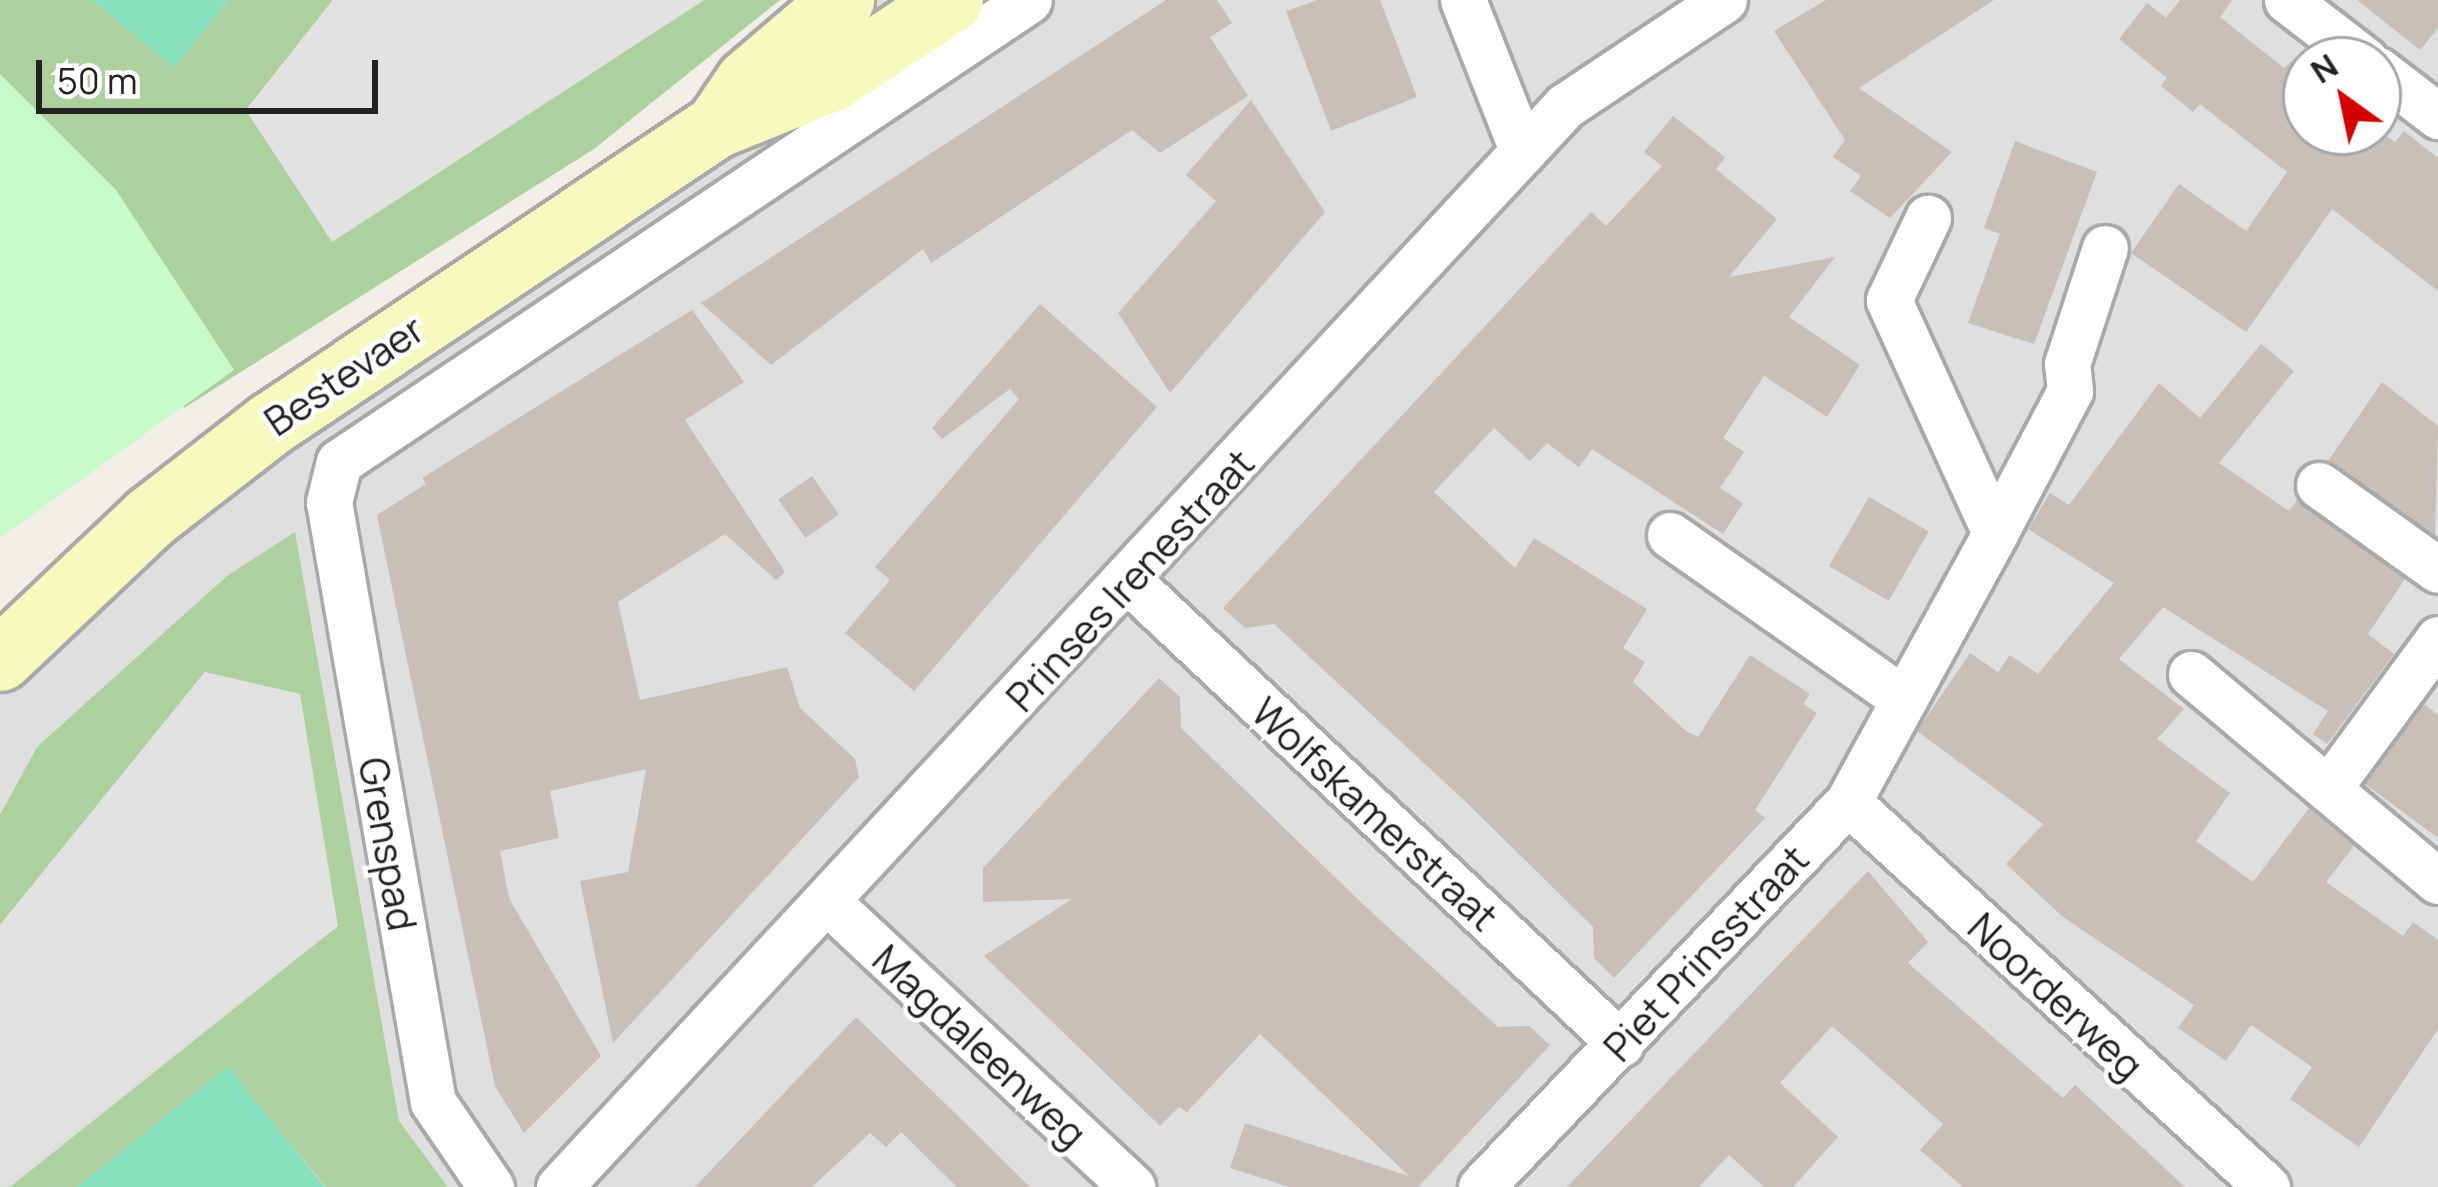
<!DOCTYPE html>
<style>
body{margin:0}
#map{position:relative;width:2438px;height:1187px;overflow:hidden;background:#f2efe9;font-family:Manrope,sans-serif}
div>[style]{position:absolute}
.residential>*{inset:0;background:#e0dfdf}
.forest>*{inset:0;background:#add19e}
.park>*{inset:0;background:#c8facc}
.pitch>*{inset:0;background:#88e0be}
.parking>*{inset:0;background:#e2e2e2}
.building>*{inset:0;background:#c7bfb8;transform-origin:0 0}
.roads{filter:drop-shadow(3px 0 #a9a9a9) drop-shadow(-3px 0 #a9a9a9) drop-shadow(0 3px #a9a9a9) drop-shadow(0 -3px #a9a9a9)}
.street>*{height:45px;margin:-22.5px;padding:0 22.5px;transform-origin:22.5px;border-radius:22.5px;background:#fff}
.secondary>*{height:63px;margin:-31.5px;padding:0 31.5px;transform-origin:31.5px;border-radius:31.5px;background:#f7fabf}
span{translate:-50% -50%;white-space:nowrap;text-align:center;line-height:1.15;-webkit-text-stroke:9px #fff;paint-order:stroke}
.street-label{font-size:39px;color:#222}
.north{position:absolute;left:2282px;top:36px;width:120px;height:120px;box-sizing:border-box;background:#fff;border:3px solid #a7a7a7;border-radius:50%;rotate:327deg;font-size:33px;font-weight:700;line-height:48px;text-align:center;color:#222}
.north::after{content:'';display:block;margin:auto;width:42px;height:54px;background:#d40000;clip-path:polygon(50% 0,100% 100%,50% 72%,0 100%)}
.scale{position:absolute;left:36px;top:60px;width:342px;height:54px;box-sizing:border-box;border:6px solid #222;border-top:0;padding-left:15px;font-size:36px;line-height:42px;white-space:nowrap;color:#222;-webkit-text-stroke:9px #fff;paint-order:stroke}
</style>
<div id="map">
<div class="residential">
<div style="clip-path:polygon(evenodd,856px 0,2438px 0,2438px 1187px,0 1187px,0 643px,856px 0,2306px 60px,2378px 60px,2378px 132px,2306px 132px,2306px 60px)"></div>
</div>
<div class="forest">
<div style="clip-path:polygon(0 0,92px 0,174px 67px,229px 0,333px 0,246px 110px,332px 241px,704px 0,780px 0,594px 149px,184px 408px,0 155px)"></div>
<div style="clip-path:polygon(295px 532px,399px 1121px,448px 1187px,326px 1187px,227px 1067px,77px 1187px,10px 1187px,338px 926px,205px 672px,0 925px,0 815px,37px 747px,227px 576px)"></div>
</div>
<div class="park">
<div style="clip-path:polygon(0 74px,116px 190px,234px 370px,0 538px)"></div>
</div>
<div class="pitch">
<div style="clip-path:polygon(92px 0,229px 0,174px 68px)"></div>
<div style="clip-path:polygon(228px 1066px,325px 1187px,77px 1187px)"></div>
</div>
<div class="parking">
<div style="clip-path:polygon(333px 0,704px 0,332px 242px,246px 110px)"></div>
<div style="clip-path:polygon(205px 672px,300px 694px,338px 926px,0 1187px,0 925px)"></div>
</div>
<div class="building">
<div style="clip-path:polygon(1166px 0,1217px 0,1232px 23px,1210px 37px,1248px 96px,1160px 153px,1132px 130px,931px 263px,923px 249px,771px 365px,701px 303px)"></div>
<div style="clip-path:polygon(1318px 0,1380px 0,1417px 97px,1331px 131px,1286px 11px)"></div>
<div style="clip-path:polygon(1826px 0,1994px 0,1859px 88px,1952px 152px,1890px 218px,1850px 191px,1861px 176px,1833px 157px,1845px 140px,1774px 31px)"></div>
<div style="clip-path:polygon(2180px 0,2232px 0,2220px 17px,2284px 68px,2306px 49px,2306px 132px,2381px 132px,2395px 142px,2404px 131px,2438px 158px,2438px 291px,2332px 209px,2246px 332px,2131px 253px,2179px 184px,2246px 231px,2287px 172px,2200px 104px,2193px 112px,2161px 86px,2167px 78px,2119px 39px,2147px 3px,2166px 18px)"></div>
<div style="clip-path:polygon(2357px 0,2438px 0,2438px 28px,2420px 50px)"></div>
<div style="clip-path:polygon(1251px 100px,1325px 212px,1170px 393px,1118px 313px,1216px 201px,1186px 175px)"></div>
<div style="clip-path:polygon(1673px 116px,1725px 157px,1716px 169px,1777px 219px,1729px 277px,1835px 257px,1789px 317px,1860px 365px,1827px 417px,1764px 376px,1723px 438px,1744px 452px,1720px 488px,1743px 503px,1723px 534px,1592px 449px,1579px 467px,1547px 443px,1530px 461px,1494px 428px,1434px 492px,1515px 568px,1534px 538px,1647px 609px,1623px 648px,1645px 662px,1633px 682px,1686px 731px,1698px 737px,1750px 655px,1810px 694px,1803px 704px,1817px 713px,1755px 810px,1765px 818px,1614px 978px,1594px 958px,1593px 927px,1468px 804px,1274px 624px,1245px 628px,1223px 608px,1591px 212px,1606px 226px,1662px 166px,1644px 152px)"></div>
<div style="clip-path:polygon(2015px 141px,2097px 172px,2034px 344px,1968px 323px,2000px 234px,1984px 228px)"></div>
<div style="clip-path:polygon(1040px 304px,1157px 407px,914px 691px,845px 633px,890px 580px,875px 567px,1019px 399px,1010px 389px,942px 439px,932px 428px)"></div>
<div style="clip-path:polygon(692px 310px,744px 382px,685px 420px,785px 572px,776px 580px,725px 534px,618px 602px,640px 700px,787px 667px,800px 708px,855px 759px,859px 777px,613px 1043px,580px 881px,628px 872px,646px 769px,550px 791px,559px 838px,500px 851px,509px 898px,601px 1056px,524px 1133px,495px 1086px,377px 515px,426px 484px,422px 478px)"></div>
<div style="clip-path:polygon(2261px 344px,2294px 371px,2219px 463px,2289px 511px,2297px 500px,2405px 579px,2368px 634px,2394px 654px,2327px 744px,2313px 734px,2328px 711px,2163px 607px,2119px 659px,2184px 709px,2157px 739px,2230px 793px,2196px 841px,2253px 882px,2309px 808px,2354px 846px,2326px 882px,2403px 936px,2413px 922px,2438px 940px,2438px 1029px,2359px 1147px,2290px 1099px,2312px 1067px,2251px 1025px,2226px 1061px,2178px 1028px,2194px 1005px,2063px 917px,2006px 864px,2043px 824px,1917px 731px,1970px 653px,1998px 672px,2010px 655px,2038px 674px,2114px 583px,2028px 529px,2050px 493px,2069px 505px,2159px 383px,2200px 418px)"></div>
<div style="clip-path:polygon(2382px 382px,2438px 426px,2435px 535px,2328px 461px)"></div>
<div style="left:812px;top:476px;width:47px;height:41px;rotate:55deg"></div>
<div style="left:1869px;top:497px;width:69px;height:80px;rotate:30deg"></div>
<div style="clip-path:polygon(1159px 678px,1180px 697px,1181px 728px,1368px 909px,1498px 1027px,1529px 1026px,1550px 1045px,1418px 1187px,1289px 1187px,1230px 1168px,1245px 1123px,1409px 1176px,1260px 1034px,1187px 1112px,1179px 1107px,1160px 1126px,984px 956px,1072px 899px,983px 902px,983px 868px)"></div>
<div style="clip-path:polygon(2424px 704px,2438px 715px,2438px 838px,2365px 784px)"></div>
<div style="clip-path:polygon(1868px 871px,1928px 942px,1908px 963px,2063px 1098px,2075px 1085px,2185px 1187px,1963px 1187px,1920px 1150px,1943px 1124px,1832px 1026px,1780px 1083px,1838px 1137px,1793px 1187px,1764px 1187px,1729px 1155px,1699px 1187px,1567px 1187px)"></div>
<div style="clip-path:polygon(856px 1017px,956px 1114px,1030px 1187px,957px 1187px,901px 1132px,886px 1147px,870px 1133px,812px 1187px,695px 1187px)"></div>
</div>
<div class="roads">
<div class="street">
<div style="left:1463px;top:0;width:163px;rotate:68.5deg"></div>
<div style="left:2287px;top:0;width:98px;rotate:37.6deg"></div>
<div style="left:2378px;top:70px;width:76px;rotate:37.5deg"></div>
<div style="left:2319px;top:485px;width:146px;rotate:35.5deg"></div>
<div style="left:1995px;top:533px;width:161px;rotate:-62.2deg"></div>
<div style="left:2070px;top:391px;width:27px;rotate:-96deg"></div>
<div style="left:2067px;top:364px;width:122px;rotate:-71.9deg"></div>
<div style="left:1670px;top:535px;width:280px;rotate:35.1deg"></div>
<div style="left:1130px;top:582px;width:674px;rotate:43.26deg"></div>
<div style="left:2191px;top:674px;width:322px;rotate:40deg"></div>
<div style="left:2328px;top:789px;width:186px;rotate:-53.7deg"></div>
<div style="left:1848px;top:802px;width:569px;rotate:42.58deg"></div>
<div style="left:830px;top:904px;width:414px;rotate:43.1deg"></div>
<div style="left:491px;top:1187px;width:103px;rotate:-124.3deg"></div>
<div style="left:433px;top:1102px;width:609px;rotate:-99.83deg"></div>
<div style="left:329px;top:502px;width:41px;rotate:-76deg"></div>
<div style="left:339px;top:462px;width:830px;rotate:-33.8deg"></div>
<div style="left:559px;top:1187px;width:1477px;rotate:-47.06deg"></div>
<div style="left:1565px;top:106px;width:191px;rotate:-33.7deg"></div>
<div style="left:1481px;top:1187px;width:532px;rotate:-46.37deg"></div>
<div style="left:1848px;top:802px;width:307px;rotate:-61.3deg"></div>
<div style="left:1995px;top:533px;width:256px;rotate:-114.5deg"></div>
<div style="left:1889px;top:300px;width:91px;rotate:-64.6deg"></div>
</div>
<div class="secondary">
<div style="left:717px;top:125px;width:53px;rotate:-55.7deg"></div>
<div style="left:747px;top:81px;width:125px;rotate:-40.5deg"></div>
<div style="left:0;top:659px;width:207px;rotate:-43.4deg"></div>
<div style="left:150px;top:517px;width:152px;rotate:-37.8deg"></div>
<div style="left:270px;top:424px;width:536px;rotate:-33.75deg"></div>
<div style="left:716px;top:126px;width:125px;rotate:-22.1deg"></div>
<div style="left:832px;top:79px;width:143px;rotate:-33.6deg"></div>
</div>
</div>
<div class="street-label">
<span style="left:344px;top:375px;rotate:-34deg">Bestevaer</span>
<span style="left:1130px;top:580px;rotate:-47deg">Prinses Irenestraat</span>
<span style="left:1375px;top:814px;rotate:43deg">Wolfskamerstraat</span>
<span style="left:388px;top:844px;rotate:80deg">Grenspad</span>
<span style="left:1706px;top:953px;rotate:-47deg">Piet Prinsstraat</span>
<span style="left:2056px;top:996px;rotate:43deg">Noorderweg</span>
<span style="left:980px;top:1046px;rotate:43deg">Magdaleenweg</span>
</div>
<div class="north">N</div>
<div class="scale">50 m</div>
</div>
